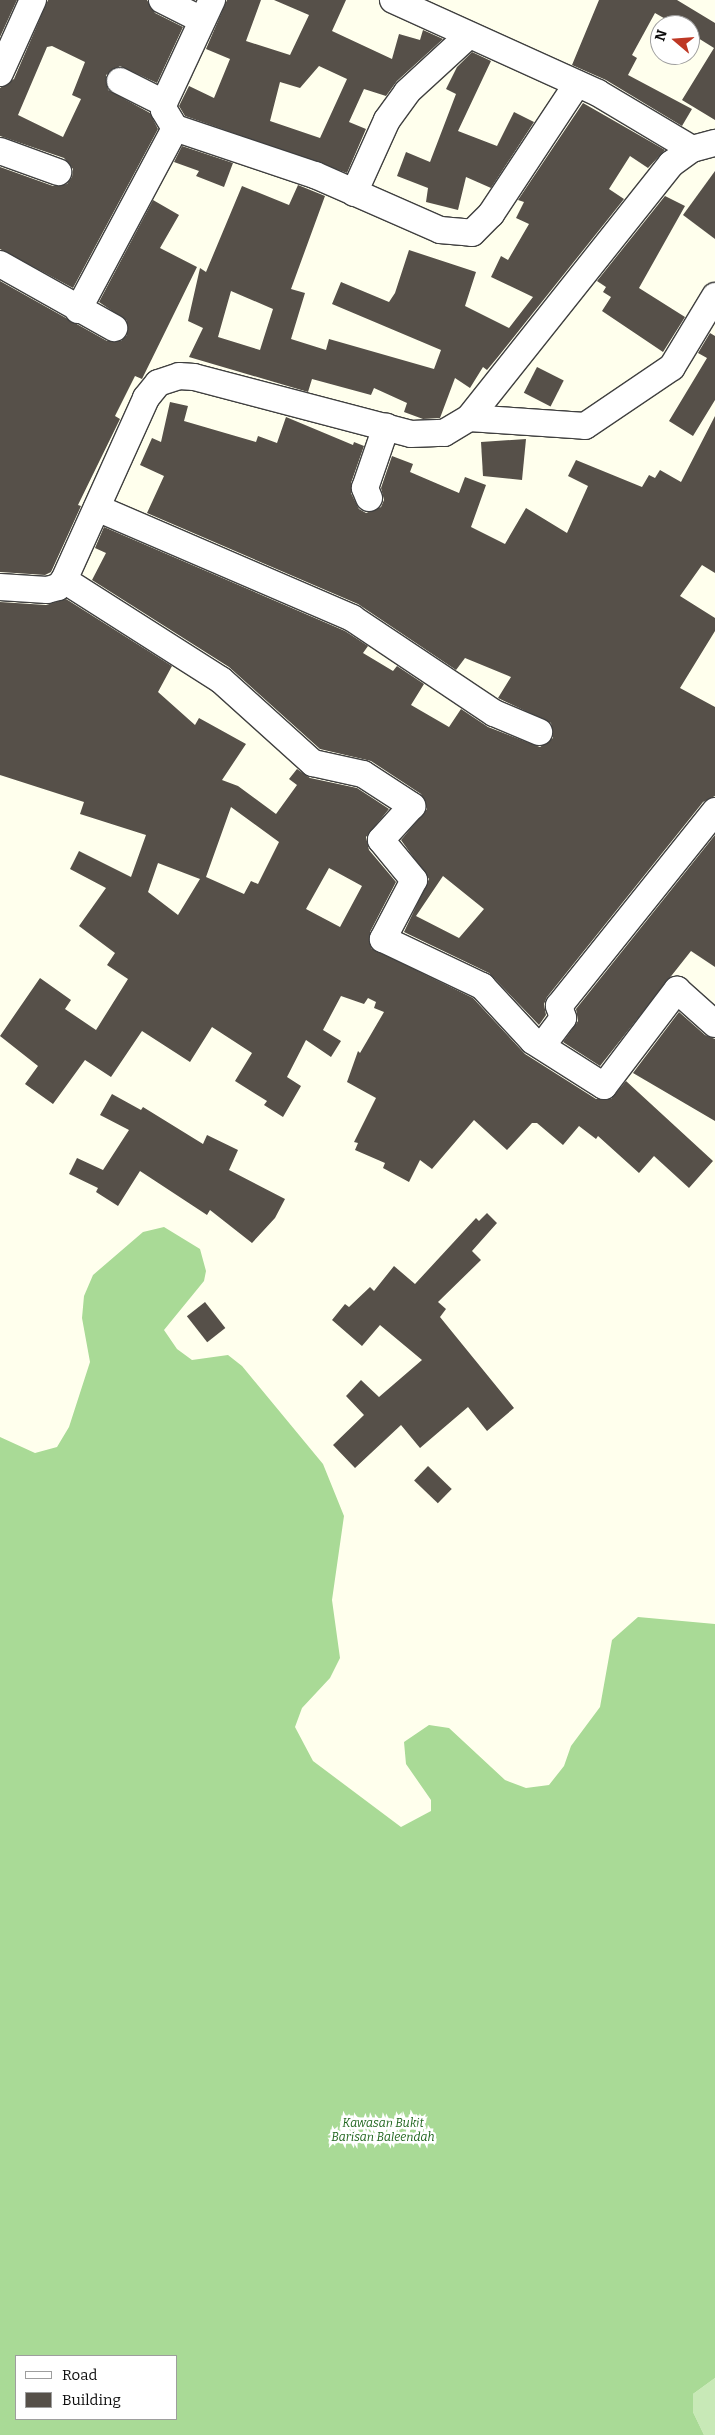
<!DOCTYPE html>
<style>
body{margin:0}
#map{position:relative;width:715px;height:2435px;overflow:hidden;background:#ffffed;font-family:Bitter,serif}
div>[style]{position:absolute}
.green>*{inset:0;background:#c8e9b7}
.forest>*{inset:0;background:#a9da96}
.building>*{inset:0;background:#565049;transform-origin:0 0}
.roads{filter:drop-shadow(1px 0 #404040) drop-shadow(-1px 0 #404040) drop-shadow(0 1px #404040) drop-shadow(0 -1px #404040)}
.minor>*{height:26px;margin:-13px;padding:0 13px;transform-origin:13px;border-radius:13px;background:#fff}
span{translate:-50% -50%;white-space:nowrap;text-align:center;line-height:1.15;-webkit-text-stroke:5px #fff;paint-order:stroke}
.park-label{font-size:12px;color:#1f651d;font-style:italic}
.legend{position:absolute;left:15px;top:2355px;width:162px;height:65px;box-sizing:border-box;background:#fff;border:1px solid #9e9e9e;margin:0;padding:6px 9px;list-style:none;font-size:15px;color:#0d0d0d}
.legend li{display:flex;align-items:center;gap:10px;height:25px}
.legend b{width:25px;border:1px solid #9e9e9e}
.north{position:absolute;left:650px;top:15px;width:50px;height:50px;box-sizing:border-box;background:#fff;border:1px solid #9e9e9e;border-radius:50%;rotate:288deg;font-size:14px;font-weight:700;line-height:20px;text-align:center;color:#0d0d0d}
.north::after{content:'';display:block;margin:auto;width:18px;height:22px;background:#be3824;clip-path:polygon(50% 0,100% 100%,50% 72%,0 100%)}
</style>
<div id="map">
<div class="green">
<div style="clip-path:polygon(715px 2378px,715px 2435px,704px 2435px,693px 2412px,693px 2394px)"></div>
</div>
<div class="forest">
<div style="clip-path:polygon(evenodd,164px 1227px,200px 1249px,206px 1271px,204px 1281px,164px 1330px,177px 1349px,192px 1360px,228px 1355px,242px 1366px,323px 1464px,344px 1516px,332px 1600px,340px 1658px,330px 1678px,302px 1708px,295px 1727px,313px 1761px,401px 1827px,431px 1811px,431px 1800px,406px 1764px,404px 1742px,429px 1725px,449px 1728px,505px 1780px,526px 1788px,549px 1785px,564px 1766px,571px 1746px,600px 1707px,612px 1640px,638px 1617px,715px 1624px,715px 2378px,693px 2394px,693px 2412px,704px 2435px,0 2435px,0 1437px,35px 1453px,57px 1447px,69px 1427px,90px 1362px,82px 1318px,84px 1296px,93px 1275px,143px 1232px,164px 1227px,16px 2356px,176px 2356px,176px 2419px,16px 2419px,16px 2356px)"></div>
</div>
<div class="building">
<div style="clip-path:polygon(0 0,17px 0,0 37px)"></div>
<div style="clip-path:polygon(evenodd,48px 0,147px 0,155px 13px,183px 27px,157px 83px,120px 66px,106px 75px,108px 90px,150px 113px,158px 129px,73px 288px,0 249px,0 167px,53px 186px,67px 184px,72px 177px,73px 169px,64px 158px,0 136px,0 88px,14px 79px,48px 0,52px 46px,85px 62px,72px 95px,81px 99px,63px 137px,18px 115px,47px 47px,52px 46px)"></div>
<div style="clip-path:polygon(evenodd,227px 0,261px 0,246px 41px,290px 55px,309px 15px,274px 0,346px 0,332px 31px,392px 59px,399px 34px,420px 40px,423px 30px,443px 39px,397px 81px,386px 96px,364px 89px,349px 122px,366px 129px,347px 173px,185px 116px,179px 106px,189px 86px,214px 98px,230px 59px,206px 49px,227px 0,319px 66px,347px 79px,320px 138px,270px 121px,280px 82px,300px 88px,319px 66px)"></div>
<div style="clip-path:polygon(599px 0,677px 0,715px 23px,715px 120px,682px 100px,714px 48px,690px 33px,690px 25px,676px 25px,655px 13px,632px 55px,637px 58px,628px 75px,692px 109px,682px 126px,606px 80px,572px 65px)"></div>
<div style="clip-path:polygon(472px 52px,491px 61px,458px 131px,497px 146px,514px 112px,534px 122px,491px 188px,466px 177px,458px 210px,426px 202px,428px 188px,397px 176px,406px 152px,430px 162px,456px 94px,446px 89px,457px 67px)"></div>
<div style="clip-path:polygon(evenodd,583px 103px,665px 150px,648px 168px,630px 156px,609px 189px,624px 199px,497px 358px,487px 370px,483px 367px,470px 388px,455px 378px,440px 418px,423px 419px,404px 412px,407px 403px,374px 388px,371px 395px,312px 379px,308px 392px,189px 357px,203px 328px,188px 321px,200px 268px,206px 272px,242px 186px,289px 205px,298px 185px,325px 196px,291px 289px,305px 293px,291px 339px,326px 350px,329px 339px,434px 369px,441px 350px,332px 304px,341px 282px,389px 302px,395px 293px,409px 250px,476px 272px,465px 306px,509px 328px,533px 297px,491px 277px,501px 256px,508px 260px,529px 224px,516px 218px,524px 202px,518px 200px,583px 103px,231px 291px,273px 309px,260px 350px,218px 337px,231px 291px)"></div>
<div style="clip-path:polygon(182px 146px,233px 163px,224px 187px,196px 176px,199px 171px,174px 162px)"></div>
<div style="clip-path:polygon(715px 171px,715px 239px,683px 215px)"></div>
<div style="clip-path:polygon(665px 196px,685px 206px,639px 288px,685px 317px,663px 352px,602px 311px,611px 297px,603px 292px,606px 287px,597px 281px)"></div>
<div style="clip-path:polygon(153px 200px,179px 215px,160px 248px,197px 267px,142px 379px,135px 376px,115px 416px,120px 419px,78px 505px,81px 506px,51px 572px,45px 575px,0 572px,0 281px,107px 341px,121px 341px,127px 335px,127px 321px,99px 302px)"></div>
<div style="clip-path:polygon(710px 333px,715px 336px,715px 400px,693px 436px,669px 421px,707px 358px,698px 353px)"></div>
<div style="left:537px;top:367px;width:30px;height:29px;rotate:27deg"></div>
<div style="clip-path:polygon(evenodd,170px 402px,188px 406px,184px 421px,256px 442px,258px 436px,277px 443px,286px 417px,353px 445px,354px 442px,364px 446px,351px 483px,351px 493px,359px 509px,366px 513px,381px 507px,384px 500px,381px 488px,392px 456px,413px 464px,410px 472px,459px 493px,465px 477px,486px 485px,471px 527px,505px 544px,526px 508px,567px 533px,588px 486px,568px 476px,576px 460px,642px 487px,649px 475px,655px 478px,660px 470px,681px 482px,715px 416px,715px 573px,702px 565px,680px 596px,715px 618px,715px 631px,680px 688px,715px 707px,715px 796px,703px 802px,547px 997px,544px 1004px,546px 1015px,539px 1025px,489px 973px,404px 932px,429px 879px,401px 840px,427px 809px,421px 794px,371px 761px,320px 749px,229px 667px,92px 580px,106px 553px,95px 548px,104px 527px,345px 631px,368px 646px,363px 653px,393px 671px,397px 666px,424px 684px,411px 705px,449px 727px,461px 709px,488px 727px,540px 747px,553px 738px,551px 723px,498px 698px,511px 677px,465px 658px,456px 670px,358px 604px,147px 513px,164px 476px,140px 465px,152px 438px,161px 442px,170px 402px,443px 876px,484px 909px,459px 938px,416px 916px,443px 876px)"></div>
<div style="clip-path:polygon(526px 439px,522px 480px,483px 476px,481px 442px)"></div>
<div style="clip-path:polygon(evenodd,66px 599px,172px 666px,158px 692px,195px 725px,199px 718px,246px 744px,222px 780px,238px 786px,276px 814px,297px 785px,289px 779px,297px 769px,310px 778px,357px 788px,389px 809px,366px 837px,369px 850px,396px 882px,370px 932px,371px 948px,473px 998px,525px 1054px,596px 1099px,611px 1099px,626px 1081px,713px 1161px,689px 1188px,654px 1156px,639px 1173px,598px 1136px,596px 1139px,579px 1126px,563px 1145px,537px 1123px,532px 1123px,507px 1150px,474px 1120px,432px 1169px,420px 1160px,409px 1182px,383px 1168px,385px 1163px,355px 1150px,358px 1143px,354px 1142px,376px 1098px,347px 1082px,358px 1051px,360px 1053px,384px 1012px,374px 1008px,376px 1002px,368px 998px,364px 1004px,341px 996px,323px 1030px,341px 1041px,331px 1057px,306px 1040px,287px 1077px,301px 1086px,283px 1117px,264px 1105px,267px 1101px,235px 1081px,252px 1053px,212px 1027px,190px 1062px,142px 1031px,111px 1077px,85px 1060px,53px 1104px,25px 1084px,38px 1066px,0 1036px,40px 978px,71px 1000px,65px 1009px,96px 1030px,128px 979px,107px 965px,115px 953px,79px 926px,106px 888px,70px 869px,79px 851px,131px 877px,146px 835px,80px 814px,84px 802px,0 775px,0 602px,46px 605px,66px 599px,231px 807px,279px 842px,258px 884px,251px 881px,244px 894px,206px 877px,231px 807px,66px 599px,158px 863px,200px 879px,178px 915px,148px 892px,158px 863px,66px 599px,329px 868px,362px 886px,340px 927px,306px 909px,329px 868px)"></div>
<div style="clip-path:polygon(715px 835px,715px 967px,691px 951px,600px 1066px,563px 1042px,578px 1021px,576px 1009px)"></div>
<div style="clip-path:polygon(679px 1012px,705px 1035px,715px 1039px,715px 1121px,633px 1073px)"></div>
<div style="clip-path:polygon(112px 1094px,141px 1110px,143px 1107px,203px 1144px,207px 1135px,238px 1150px,229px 1170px,285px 1199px,275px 1218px,252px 1243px,210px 1210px,207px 1215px,140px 1171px,118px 1206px,96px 1192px,98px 1188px,69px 1174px,77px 1158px,103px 1170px,129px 1130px,100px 1115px)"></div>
<div style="clip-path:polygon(487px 1213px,497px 1223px,472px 1251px,481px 1260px,438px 1302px,446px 1309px,440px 1317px,514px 1408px,487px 1431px,468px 1407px,420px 1448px,401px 1425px,355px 1468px,333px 1445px,364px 1415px,346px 1396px,361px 1380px,379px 1397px,422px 1360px,380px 1325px,362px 1346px,332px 1320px,345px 1304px,349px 1307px,370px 1287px,374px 1291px,394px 1266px,415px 1284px,476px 1218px,479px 1221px)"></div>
<div style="left:205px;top:1302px;width:33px;height:23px;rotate:52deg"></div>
<div style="left:428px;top:1466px;width:33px;height:20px;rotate:44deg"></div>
</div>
<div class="roads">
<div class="minor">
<div style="left:162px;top:0;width:45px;rotate:26.6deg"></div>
<div style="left:212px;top:0;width:114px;rotate:115deg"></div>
<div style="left:164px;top:103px;width:7px;rotate:90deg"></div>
<div style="left:164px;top:110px;width:21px;rotate:59deg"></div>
<div style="left:175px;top:128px;width:148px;rotate:18.6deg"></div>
<div style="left:315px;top:175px;width:137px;rotate:23.7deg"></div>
<div style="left:440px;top:230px;width:32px;rotate:5deg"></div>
<div style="left:472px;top:233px;width:27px;rotate:-45deg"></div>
<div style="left:491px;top:214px;width:156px;rotate:-56.5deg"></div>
<div style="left:393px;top:0;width:225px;rotate:24.4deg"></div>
<div style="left:598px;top:93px;width:109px;rotate:30.8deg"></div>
<div style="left:0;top:73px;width:80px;rotate:-65.7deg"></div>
<div style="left:120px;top:81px;width:49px;rotate:26.6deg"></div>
<div style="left:0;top:151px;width:62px;rotate:19.9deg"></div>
<div style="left:354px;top:193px;width:80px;rotate:-65.7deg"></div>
<div style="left:387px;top:120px;width:34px;rotate:-54deg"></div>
<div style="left:407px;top:92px;width:83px;rotate:-42.6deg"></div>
<div style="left:0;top:264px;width:131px;rotate:29.3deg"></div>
<div style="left:78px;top:310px;width:206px;rotate:-61.9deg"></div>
<div style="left:469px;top:418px;width:116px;rotate:3.9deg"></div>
<div style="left:585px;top:426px;width:105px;rotate:-34.1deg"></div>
<div style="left:672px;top:367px;width:83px;rotate:-58.8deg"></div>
<div style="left:369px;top:498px;width:11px;rotate:-112deg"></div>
<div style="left:365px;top:488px;width:65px;rotate:-71deg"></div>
<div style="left:97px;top:508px;width:278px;rotate:23.3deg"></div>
<div style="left:352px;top:618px;width:171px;rotate:33.8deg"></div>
<div style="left:494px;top:713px;width:49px;rotate:22.9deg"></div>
<div style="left:64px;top:580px;width:186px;rotate:32.5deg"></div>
<div style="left:221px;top:680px;width:124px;rotate:42.1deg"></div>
<div style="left:313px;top:763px;width:51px;rotate:12.4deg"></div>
<div style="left:363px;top:774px;width:59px;rotate:33.1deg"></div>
<div style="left:412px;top:806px;width:46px;rotate:132.4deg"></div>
<div style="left:381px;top:840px;width:52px;rotate:50.5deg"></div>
<div style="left:414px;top:880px;width:67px;rotate:117.7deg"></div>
<div style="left:383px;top:939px;width:110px;rotate:25.4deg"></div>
<div style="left:482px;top:986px;width:75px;rotate:47.2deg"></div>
<div style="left:533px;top:1041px;width:84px;rotate:32.4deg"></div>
<div style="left:604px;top:1086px;width:121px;rotate:-52.8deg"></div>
<div style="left:677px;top:990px;width:51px;rotate:41.8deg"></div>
<div style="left:0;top:587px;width:47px;rotate:3.7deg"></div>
<div style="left:47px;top:590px;width:11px;rotate:-15deg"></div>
<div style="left:58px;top:587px;width:9px;rotate:-49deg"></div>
<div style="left:64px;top:580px;width:200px;rotate:-65.7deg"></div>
<div style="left:146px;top:398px;width:19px;rotate:-51deg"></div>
<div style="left:158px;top:383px;width:22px;rotate:-18deg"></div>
<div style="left:179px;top:376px;width:15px;rotate:4deg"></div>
<div style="left:194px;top:377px;width:224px;rotate:14.7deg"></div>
<div style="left:411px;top:434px;width:33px;rotate:-2deg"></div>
<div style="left:444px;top:433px;width:29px;rotate:-31deg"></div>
<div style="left:469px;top:418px;width:325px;rotate:-51.5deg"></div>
<div style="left:671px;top:164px;width:26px;rotate:-36deg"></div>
<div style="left:692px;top:149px;width:24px;rotate:-15deg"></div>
<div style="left:542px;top:1046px;width:35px;rotate:-53deg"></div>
<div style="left:563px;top:1018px;width:13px;rotate:-108deg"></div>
<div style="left:559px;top:1006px;width:250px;rotate:-51.3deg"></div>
</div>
</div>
<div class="park-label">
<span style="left:383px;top:2131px">Kawasan Bukit<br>Barisan Baleendah</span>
</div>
<ul class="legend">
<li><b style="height:6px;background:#fff"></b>Road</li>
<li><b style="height:14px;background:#565049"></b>Building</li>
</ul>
<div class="north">N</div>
</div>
